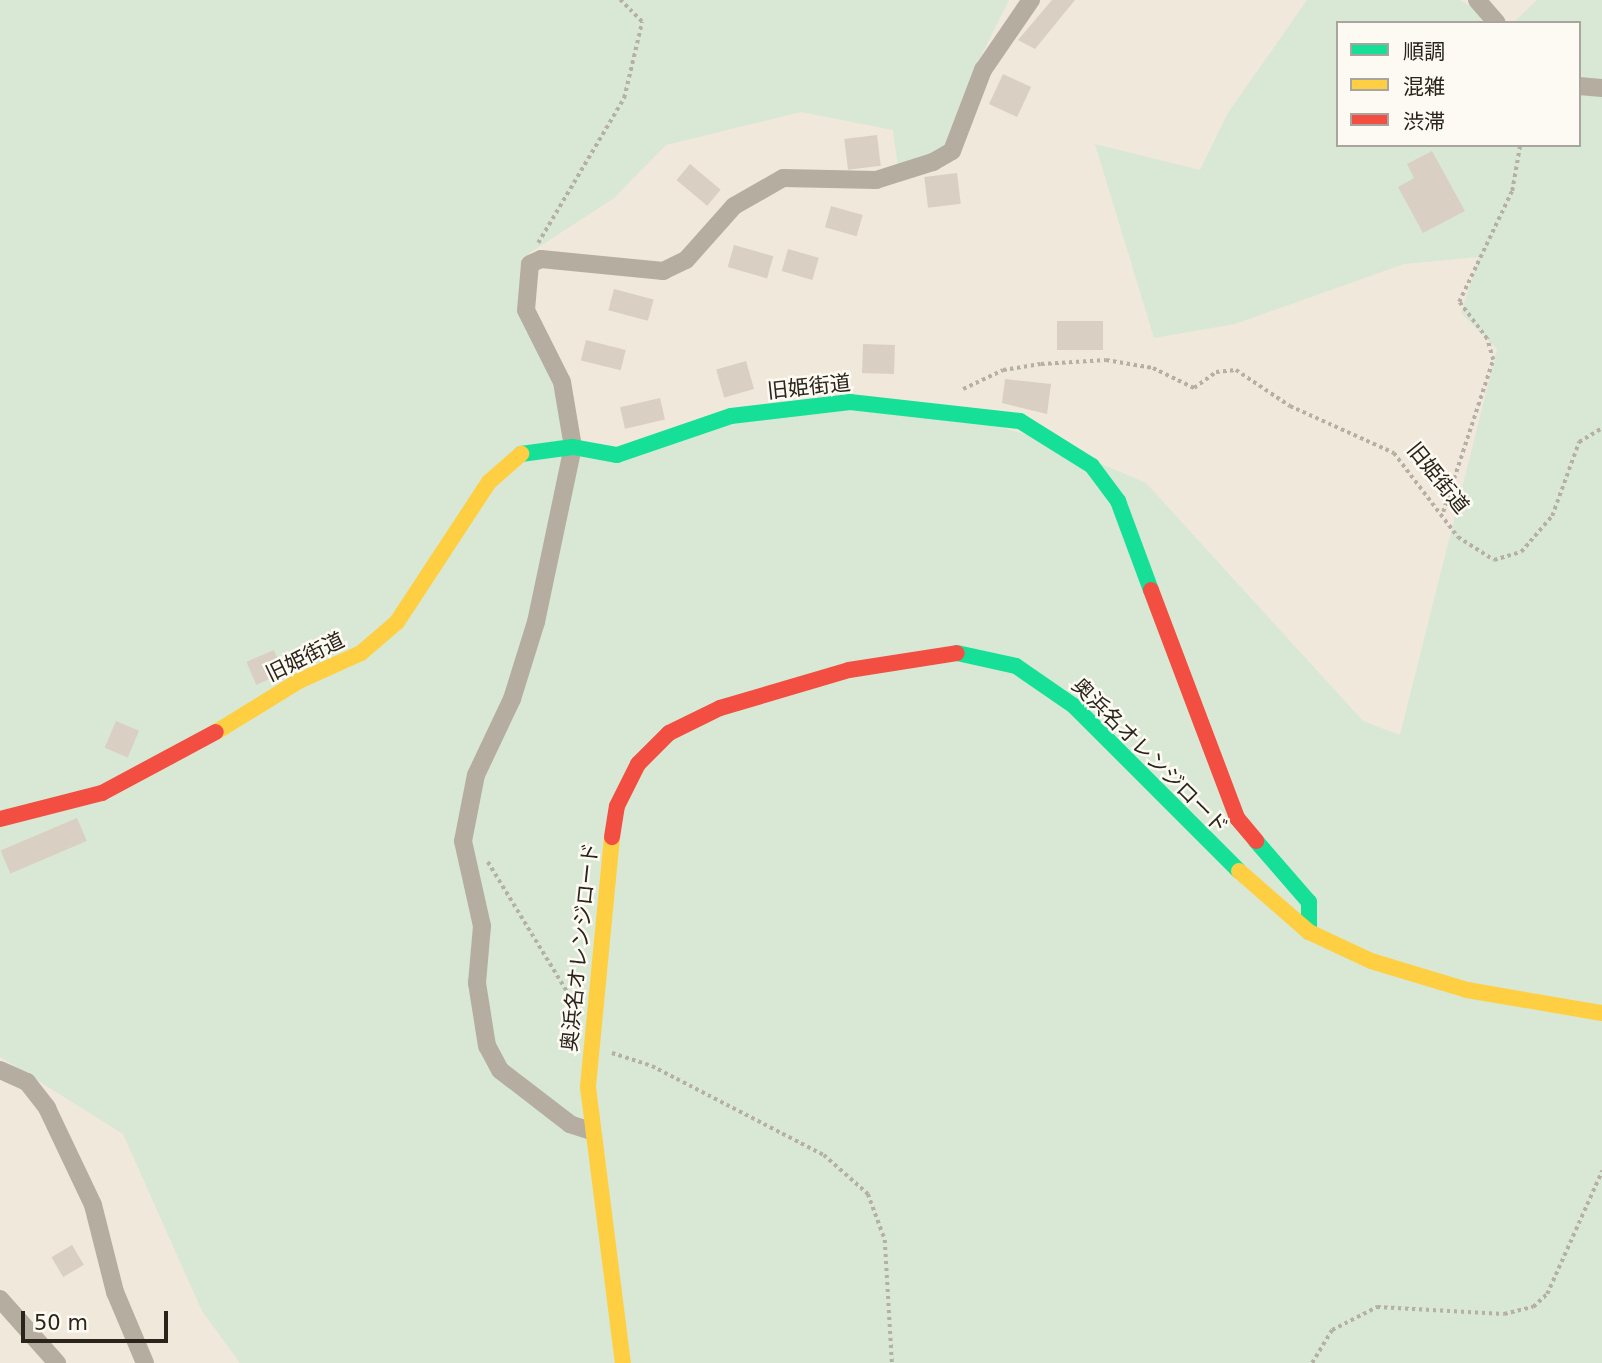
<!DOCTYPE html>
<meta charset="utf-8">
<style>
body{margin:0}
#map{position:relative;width:1602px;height:1363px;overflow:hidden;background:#f0e8da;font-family:"DejaVu Sans","Noto Sans JP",sans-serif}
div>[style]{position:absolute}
.green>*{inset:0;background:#d8e8d4}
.building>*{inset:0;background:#dacfc3;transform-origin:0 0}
.path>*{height:3.5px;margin-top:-1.75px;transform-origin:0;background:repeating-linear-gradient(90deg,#b6afa4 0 3.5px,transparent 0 7px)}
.street>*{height:18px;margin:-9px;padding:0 9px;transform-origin:9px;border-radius:9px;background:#b6ada1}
.fast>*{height:16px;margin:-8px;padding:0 8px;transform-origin:8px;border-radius:8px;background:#16e098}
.slow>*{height:16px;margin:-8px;padding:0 8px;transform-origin:8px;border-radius:8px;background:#ffcf43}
.jam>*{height:16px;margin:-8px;padding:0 8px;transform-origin:8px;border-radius:8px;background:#f24e42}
span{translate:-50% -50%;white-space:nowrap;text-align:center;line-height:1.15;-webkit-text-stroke:5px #fdfaf4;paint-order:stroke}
.street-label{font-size:21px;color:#2a241a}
.legend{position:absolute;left:1336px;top:21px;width:245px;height:126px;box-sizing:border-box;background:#fdfaf4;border:2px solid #a9a49d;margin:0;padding:9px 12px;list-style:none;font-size:21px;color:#2a241a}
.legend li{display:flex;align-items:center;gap:14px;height:35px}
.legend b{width:35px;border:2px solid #a9a49d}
.scale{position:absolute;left:21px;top:1311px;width:147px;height:32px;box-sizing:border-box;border:4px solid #2a241a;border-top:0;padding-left:9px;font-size:21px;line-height:24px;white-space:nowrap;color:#2a241a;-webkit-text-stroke:5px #fdfaf4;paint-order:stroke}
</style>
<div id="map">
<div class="green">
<div style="clip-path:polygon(0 0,1009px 0,978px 62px,952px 151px,898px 167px,893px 130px,801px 112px,666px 145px,614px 198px,522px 258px,525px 301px,573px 446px,602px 452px,822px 405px,963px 416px,1048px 441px,1146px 483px,1363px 721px,1400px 735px,1497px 349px,1461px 313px,1479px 257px,1404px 264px,1235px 324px,1154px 338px,1095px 144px,1200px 170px,1228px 113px,1307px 0,1460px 0,1498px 23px,1338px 23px,1338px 145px,1579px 145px,1579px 23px,1513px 23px,1537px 0,1602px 0,1602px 1363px,240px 1363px,202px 1311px,123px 1134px,0 1057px)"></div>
</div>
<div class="building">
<div style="clip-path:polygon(1052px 0,1075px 0,1035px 49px,1018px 40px)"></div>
<div style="left:1003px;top:74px;width:31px;height:33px;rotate:25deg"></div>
<div style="left:877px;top:135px;width:31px;height:33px;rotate:83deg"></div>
<div style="clip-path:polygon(1432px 151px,1465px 211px,1423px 233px,1398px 187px,1414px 178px,1407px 164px)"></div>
<div style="left:690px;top:164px;width:40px;height:21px;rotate:40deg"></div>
<div style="left:957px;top:173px;width:31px;height:33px;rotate:83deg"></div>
<div style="left:831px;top:206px;width:33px;height:22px;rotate:16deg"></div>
<div style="left:734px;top:245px;width:41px;height:23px;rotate:16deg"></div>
<div style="left:788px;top:249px;width:32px;height:23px;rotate:16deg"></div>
<div style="left:614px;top:289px;width:41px;height:22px;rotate:15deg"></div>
<div style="left:1057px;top:321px;width:46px;height:29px"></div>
<div style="left:586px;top:340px;width:41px;height:21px;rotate:14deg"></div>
<div style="left:863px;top:344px;width:32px;height:29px;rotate:2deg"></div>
<div style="left:746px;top:361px;width:29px;height:31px;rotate:74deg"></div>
<div style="clip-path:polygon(1005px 379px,1051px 384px,1047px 414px,1002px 403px)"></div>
<div style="left:660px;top:398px;width:22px;height:41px;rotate:77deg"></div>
<div style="left:274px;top:650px;width:25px;height:30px;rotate:67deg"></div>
<div style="left:116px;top:721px;width:25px;height:29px;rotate:23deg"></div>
<div style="left:77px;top:818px;width:25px;height:83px;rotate:67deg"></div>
<div style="left:72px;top:1245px;width:23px;height:24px;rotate:59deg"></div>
</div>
<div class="path">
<div style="left:538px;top:243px;width:169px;rotate:-59.3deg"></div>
<div style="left:624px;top:98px;width:78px;rotate:-76.7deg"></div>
<div style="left:642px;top:22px;width:31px;rotate:-135deg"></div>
<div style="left:963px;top:389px;width:44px;rotate:-25.4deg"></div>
<div style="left:1003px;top:370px;width:38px;rotate:-9deg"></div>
<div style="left:1041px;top:364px;width:65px;rotate:-3.5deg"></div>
<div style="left:1106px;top:360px;width:48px;rotate:9.7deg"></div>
<div style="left:1153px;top:368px;width:46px;rotate:26deg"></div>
<div style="left:1194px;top:388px;width:27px;rotate:-36deg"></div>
<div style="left:1216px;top:372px;width:20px;rotate:-6deg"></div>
<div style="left:1236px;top:370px;width:65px;rotate:33.7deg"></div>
<div style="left:1290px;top:406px;width:114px;rotate:24.3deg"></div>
<div style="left:1394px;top:453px;width:106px;rotate:52.7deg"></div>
<div style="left:1458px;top:537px;width:43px;rotate:32.6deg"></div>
<div style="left:1494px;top:560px;width:28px;rotate:-17deg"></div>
<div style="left:1521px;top:552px;width:48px;rotate:-49.3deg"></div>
<div style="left:1552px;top:516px;width:79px;rotate:-70deg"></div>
<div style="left:1579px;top:442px;width:27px;rotate:-31deg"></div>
<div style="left:1443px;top:512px;width:160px;rotate:-71.8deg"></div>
<div style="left:1493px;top:360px;width:22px;rotate:-106deg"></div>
<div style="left:1487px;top:339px;width:46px;rotate:-127.1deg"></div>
<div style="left:1459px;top:302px;width:123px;rotate:-64.5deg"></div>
<div style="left:1512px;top:191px;width:47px;rotate:-80.1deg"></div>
<div style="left:488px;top:862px;width:163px;rotate:58.6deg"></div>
<div style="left:612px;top:1053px;width:42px;rotate:18deg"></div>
<div style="left:652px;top:1066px;width:194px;rotate:27.4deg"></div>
<div style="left:824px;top:1155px;width:59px;rotate:41.6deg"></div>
<div style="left:868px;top:1194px;width:49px;rotate:69.7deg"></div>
<div style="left:885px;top:1240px;width:123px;rotate:86.7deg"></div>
<div style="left:1312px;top:1363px;width:39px;rotate:-59deg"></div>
<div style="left:1332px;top:1330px;width:51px;rotate:-27.1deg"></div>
<div style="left:1377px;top:1307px;width:127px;rotate:3.2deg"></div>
<div style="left:1504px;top:1314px;width:30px;rotate:-14deg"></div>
<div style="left:1533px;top:1307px;width:19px;rotate:-43deg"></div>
<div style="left:1547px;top:1294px;width:135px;rotate:-65.9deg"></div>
</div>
<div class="street">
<div style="left:1477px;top:0;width:30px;rotate:49deg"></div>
<div style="left:1579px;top:86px;width:23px;rotate:5deg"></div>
<div style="left:0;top:1070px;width:30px;rotate:24deg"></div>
<div style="left:27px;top:1082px;width:33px;rotate:52deg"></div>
<div style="left:47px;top:1108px;width:107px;rotate:64.6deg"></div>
<div style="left:93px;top:1205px;width:90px;rotate:75.8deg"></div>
<div style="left:115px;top:1292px;width:77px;rotate:67.1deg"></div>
<div style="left:591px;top:1131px;width:22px;rotate:-162deg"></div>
<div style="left:570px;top:1124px;width:88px;rotate:-142.4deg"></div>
<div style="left:500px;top:1070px;width:27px;rotate:-118deg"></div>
<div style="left:487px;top:1046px;width:64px;rotate:-99deg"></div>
<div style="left:477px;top:983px;width:57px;rotate:-85deg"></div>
<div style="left:482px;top:926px;width:87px;rotate:-102.6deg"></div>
<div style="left:463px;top:841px;width:67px;rotate:-78.9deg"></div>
<div style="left:476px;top:775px;width:84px;rotate:-64.7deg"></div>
<div style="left:512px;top:699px;width:81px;rotate:-72.7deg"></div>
<div style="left:536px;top:622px;width:179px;rotate:-78.1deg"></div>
<div style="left:573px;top:447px;width:66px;rotate:-99.6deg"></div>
<div style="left:562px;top:382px;width:80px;rotate:-116.6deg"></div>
<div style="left:526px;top:310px;width:46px;rotate:-85deg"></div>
<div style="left:530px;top:264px;width:12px;rotate:-24deg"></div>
<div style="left:541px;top:259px;width:123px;rotate:5.6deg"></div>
<div style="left:663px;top:271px;width:25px;rotate:-26deg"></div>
<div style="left:686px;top:260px;width:72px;rotate:-48.4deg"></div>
<div style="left:734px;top:206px;width:56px;rotate:-29.7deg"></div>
<div style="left:783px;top:178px;width:93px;rotate:1.2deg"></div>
<div style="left:876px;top:180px;width:60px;rotate:-17.5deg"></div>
<div style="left:933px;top:162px;width:22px;rotate:-30deg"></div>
<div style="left:952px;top:151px;width:87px;rotate:-69.1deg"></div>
<div style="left:983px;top:70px;width:85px;rotate:-55.6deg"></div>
<div style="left:0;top:1299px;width:86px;rotate:48.3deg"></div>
</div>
<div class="fast">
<div style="left:521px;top:454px;width:52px;rotate:-7.7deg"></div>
<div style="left:573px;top:447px;width:45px;rotate:10.3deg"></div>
<div style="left:617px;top:455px;width:120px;rotate:-18.9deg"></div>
<div style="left:731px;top:416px;width:120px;rotate:-6.7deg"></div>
<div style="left:850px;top:402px;width:171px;rotate:6.4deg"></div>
<div style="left:1020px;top:421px;width:85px;rotate:32deg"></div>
<div style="left:1092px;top:466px;width:44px;rotate:53.4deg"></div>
<div style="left:1118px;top:501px;width:95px;rotate:69.7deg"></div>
<div style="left:957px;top:653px;width:60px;rotate:12.4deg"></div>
<div style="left:1016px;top:666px;width:70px;rotate:34.6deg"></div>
<div style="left:1074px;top:706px;width:233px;rotate:45deg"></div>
<div style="left:1256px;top:841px;width:81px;rotate:49deg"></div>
<div style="left:1309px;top:902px;width:30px;rotate:90deg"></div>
</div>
<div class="slow">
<div style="left:216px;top:732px;width:97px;rotate:-31.6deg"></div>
<div style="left:299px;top:681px;width:68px;rotate:-24.3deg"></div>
<div style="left:361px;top:653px;width:48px;rotate:-40.7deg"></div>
<div style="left:397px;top:622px;width:168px;rotate:-56.7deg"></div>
<div style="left:489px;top:482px;width:43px;rotate:-41.2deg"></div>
<div style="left:612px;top:837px;width:251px;rotate:95.5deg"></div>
<div style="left:588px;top:1087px;width:278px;rotate:82.8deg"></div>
<div style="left:1239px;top:871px;width:93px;rotate:41.1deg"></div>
<div style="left:1309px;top:932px;width:68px;rotate:25.1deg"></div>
<div style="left:1371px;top:961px;width:100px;rotate:16.8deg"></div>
<div style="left:1467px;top:990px;width:137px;rotate:9.7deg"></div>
</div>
<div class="jam">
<div style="left:1151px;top:590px;width:244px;rotate:69.3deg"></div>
<div style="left:1237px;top:818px;width:30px;rotate:50deg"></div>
<div style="left:0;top:819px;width:105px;rotate:-14.3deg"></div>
<div style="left:102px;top:793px;width:129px;rotate:-28.2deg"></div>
<div style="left:612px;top:837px;width:31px;rotate:-81deg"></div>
<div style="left:617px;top:806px;width:47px;rotate:-63.4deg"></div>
<div style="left:638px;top:764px;width:44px;rotate:-45deg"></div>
<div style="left:669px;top:733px;width:57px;rotate:-26.1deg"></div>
<div style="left:720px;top:708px;width:134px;rotate:-16.4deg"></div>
<div style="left:849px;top:670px;width:109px;rotate:-8.9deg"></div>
</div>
<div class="street-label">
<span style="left:809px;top:387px;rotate:-6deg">旧姫街道</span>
<span style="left:1438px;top:478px;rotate:51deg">旧姫街道</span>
<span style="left:305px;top:657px;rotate:-26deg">旧姫街道</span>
<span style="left:1150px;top:756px;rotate:45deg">奥浜名オレンジロード</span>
<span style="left:580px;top:947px;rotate:-84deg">奥浜名オレンジロード</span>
</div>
<ul class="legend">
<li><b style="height:9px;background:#16e098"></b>順調</li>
<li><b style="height:9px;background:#ffcf43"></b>混雑</li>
<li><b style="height:9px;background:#f24e42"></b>渋滞</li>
</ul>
<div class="scale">50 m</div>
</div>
